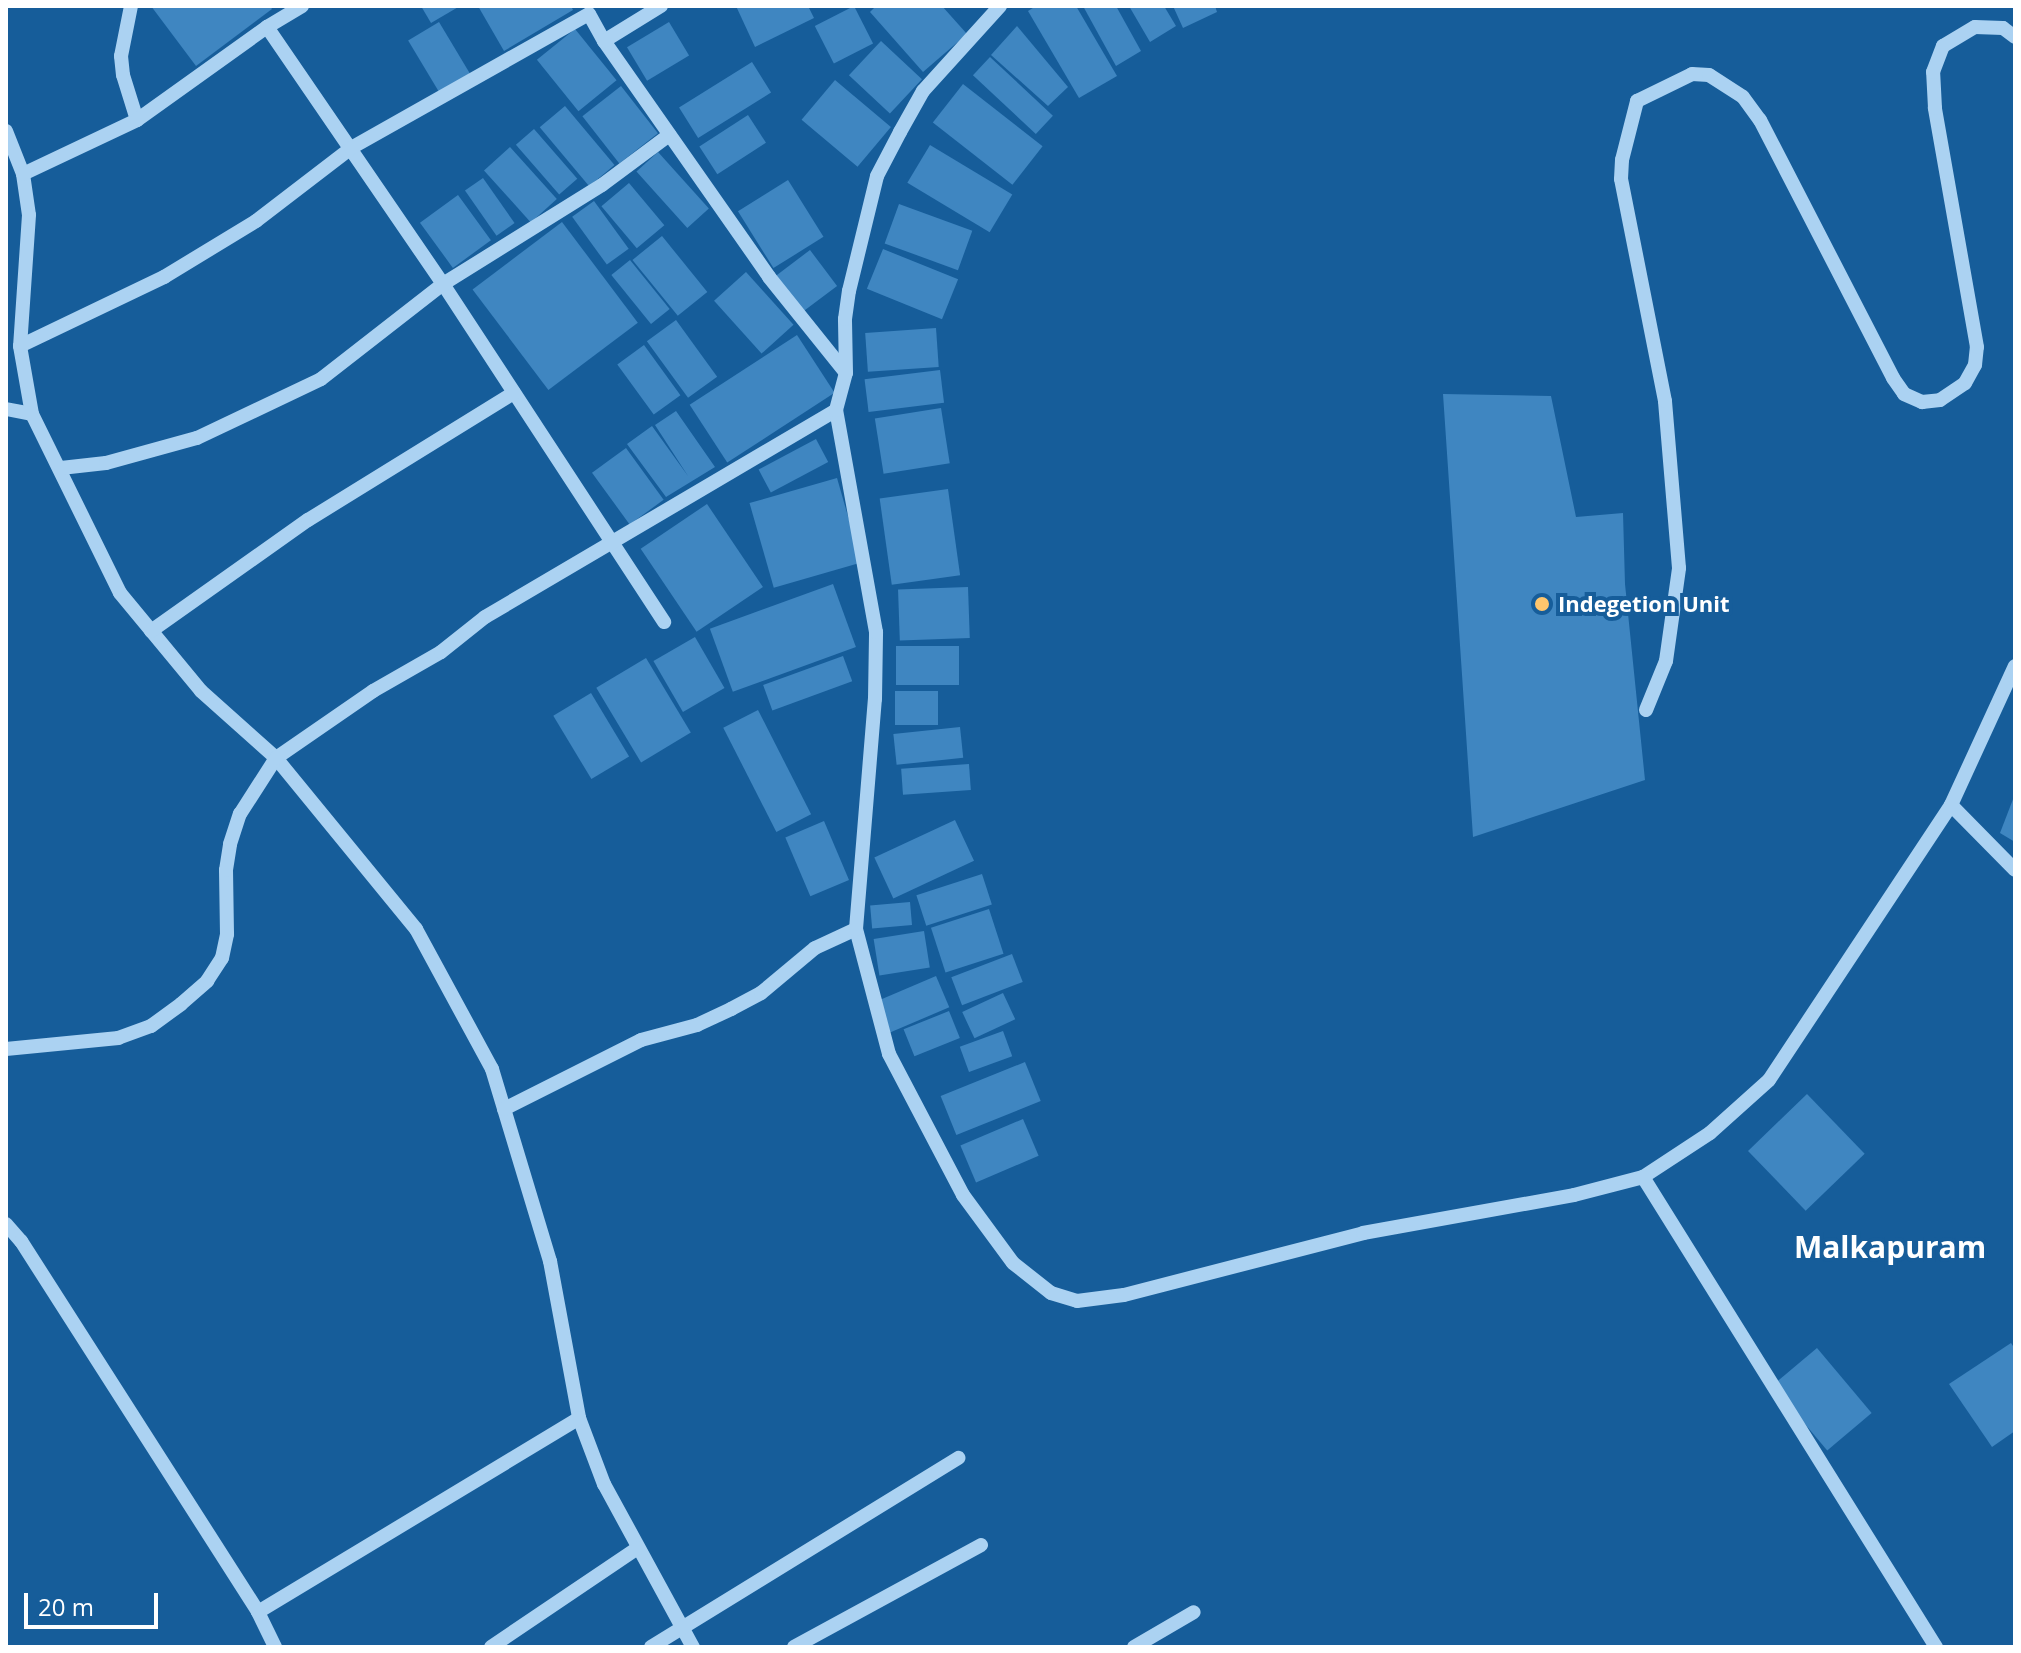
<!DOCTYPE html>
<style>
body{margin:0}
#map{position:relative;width:2021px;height:1653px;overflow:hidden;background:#165d9a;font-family:"Open Sans",sans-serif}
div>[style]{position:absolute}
.building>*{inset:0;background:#3f86c1;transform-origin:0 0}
.minor>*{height:14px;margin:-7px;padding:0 7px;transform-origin:7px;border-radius:7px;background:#abd2f2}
.dots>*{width:22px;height:22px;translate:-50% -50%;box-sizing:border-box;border:4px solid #165d9a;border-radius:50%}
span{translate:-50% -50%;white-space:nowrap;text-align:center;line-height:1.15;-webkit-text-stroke:8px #165d9a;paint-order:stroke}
.poi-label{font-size:22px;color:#fff;font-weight:700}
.left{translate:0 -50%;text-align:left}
.district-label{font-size:30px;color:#fff;font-weight:700}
.frame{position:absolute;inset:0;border:8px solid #fff;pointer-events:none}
.scale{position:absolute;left:24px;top:1593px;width:134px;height:36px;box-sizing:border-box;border:4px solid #fff;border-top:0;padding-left:10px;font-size:24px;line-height:28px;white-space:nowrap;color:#fff;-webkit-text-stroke:6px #165d9a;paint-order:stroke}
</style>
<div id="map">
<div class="building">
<div style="clip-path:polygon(151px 6px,270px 6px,272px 9px,196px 66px)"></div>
<div style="clip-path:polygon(421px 6px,460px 6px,431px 23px)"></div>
<div style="clip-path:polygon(478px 6px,571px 6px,573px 10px,504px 51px)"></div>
<div style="clip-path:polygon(736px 6px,808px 6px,814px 18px,755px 47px)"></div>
<div style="left:854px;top:6px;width:42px;height:44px;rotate:63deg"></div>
<div style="clip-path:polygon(876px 6px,942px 6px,967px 34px,923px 72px,870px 12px)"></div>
<div style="clip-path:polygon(1036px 6px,1076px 6px,1117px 76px,1079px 98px,1028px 11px)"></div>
<div style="clip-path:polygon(1083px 6px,1116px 6px,1141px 51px,1116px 66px)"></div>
<div style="clip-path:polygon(1129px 6px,1164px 6px,1176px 26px,1150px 42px)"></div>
<div style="clip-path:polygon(1173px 6px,1215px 6px,1217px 12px,1183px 28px)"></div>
<div style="left:439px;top:22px;width:60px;height:36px;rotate:59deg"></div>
<div style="left:669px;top:22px;width:39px;height:49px;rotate:59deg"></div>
<div style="clip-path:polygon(1017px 26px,1068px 87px,1048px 106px,991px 55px)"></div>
<div style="left:575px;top:29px;width:66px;height:49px;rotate:51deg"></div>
<div style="left:881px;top:41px;width:56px;height:47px;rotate:43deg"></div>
<div style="left:990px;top:57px;width:86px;height:25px;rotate:43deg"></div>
<div style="left:752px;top:62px;width:36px;height:86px;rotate:58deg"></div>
<div style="left:835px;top:80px;width:73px;height:52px;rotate:40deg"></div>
<div style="left:963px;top:84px;width:101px;height:49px;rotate:38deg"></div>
<div style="left:621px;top:86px;width:60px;height:49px;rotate:52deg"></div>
<div style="left:565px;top:106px;width:77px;height:33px;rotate:50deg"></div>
<div style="left:748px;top:115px;width:33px;height:58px;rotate:57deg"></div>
<div style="left:534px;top:129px;width:66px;height:24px;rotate:49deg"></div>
<div style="left:930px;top:145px;width:96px;height:44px;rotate:31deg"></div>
<div style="left:510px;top:147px;width:70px;height:35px;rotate:48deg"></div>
<div style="left:658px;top:152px;width:76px;height:29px;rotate:48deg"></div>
<div style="left:483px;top:178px;width:55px;height:22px;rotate:55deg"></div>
<div style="left:788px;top:180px;width:67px;height:59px;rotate:58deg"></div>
<div style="left:629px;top:183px;width:55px;height:36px;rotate:50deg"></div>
<div style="left:458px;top:195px;width:56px;height:47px;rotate:54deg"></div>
<div style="left:594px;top:201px;width:59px;height:27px;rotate:54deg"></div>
<div style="left:899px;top:204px;width:78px;height:42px;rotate:20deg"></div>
<div style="left:562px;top:222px;width:126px;height:112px;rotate:53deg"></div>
<div style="left:662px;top:236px;width:72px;height:38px;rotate:51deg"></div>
<div style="left:883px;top:249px;width:81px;height:43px;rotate:22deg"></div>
<div style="left:810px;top:250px;width:45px;height:43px;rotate:53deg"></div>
<div style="left:630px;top:260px;width:63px;height:24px;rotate:51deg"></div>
<div style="left:746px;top:272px;width:71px;height:43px;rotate:48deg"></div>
<div style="left:676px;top:320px;width:70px;height:36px;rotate:54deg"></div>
<div style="left:936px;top:328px;width:39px;height:71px;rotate:86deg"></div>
<div style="left:797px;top:335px;width:69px;height:128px;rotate:57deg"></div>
<div style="left:644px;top:345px;width:62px;height:33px;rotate:54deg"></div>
<div style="left:940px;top:370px;width:33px;height:76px;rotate:83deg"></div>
<div style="clip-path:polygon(1443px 394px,1551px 396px,1576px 517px,1623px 513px,1625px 584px,1645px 780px,1473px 837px)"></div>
<div style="left:941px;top:408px;width:56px;height:67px;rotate:81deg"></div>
<div style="clip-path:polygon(676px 411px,715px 467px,666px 497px,627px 444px,652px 426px,688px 476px,655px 425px)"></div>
<div style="left:816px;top:439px;width:26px;height:65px;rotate:62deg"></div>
<div style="left:626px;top:448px;width:64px;height:42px;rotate:54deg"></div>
<div style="left:837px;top:478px;width:88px;height:91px;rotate:74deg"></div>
<div style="left:948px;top:489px;width:87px;height:69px;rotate:82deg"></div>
<div style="left:707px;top:504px;width:100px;height:80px;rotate:56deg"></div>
<div style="left:833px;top:584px;width:67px;height:131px;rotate:70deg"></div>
<div style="left:968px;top:587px;width:51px;height:70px;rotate:88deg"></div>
<div style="left:695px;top:637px;width:59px;height:48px;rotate:60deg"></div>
<div style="left:896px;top:646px;width:63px;height:39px"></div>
<div style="left:843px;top:656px;width:27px;height:85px;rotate:70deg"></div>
<div style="left:646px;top:658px;width:87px;height:58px;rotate:59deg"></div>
<div style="left:895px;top:691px;width:43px;height:34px"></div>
<div style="left:591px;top:693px;width:74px;height:44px;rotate:59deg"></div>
<div style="left:758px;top:710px;width:117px;height:39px;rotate:63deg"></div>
<div style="left:960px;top:727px;width:31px;height:67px;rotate:84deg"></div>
<div style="left:969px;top:764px;width:26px;height:68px;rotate:86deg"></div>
<div style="clip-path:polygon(2015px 794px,2015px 842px,2000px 833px)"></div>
<div style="left:955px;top:820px;width:45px;height:89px;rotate:65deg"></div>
<div style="left:824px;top:821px;width:64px;height:42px;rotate:67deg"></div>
<div style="left:982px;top:874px;width:32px;height:69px;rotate:72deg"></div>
<div style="left:910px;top:902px;width:23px;height:40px;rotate:85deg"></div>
<div style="left:989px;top:909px;width:47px;height:61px;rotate:72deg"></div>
<div style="left:924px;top:931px;width:37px;height:51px;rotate:81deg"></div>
<div style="left:1012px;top:954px;width:30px;height:65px;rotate:69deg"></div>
<div style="left:936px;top:976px;width:34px;height:65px;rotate:67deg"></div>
<div style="left:1003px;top:993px;width:29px;height:45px;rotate:65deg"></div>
<div style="left:949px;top:1011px;width:29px;height:49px;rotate:68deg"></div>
<div style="left:1003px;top:1031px;width:27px;height:46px;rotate:70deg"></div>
<div style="left:1025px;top:1062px;width:42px;height:91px;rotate:68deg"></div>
<div style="left:1807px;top:1094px;width:83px;height:82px;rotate:46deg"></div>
<div style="left:1023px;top:1119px;width:40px;height:68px;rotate:67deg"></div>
<div style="clip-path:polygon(2011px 1343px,2015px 1349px,2015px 1431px,1992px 1447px,1949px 1384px)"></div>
<div style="left:1817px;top:1348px;width:85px;height:58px;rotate:50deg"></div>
</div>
<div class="minor">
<div style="left:131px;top:6px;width:51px;rotate:101.3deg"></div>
<div style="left:121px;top:56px;width:19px;rotate:84deg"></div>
<div style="left:123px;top:75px;width:47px;rotate:72.7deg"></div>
<div style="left:267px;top:27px;width:311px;rotate:55.6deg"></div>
<div style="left:443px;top:284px;width:404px;rotate:56.8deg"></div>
<div style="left:604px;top:41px;width:288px;rotate:55deg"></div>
<div style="left:769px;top:277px;width:123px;rotate:51.3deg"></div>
<div style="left:6px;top:131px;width:46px;rotate:68.4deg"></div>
<div style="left:23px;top:174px;width:41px;rotate:81.7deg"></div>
<div style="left:29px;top:215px;width:131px;rotate:93.9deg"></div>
<div style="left:20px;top:346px;width:69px;rotate:80deg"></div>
<div style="left:32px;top:414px;width:199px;rotate:63.8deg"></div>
<div style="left:120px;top:593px;width:127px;rotate:50.4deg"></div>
<div style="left:201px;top:691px;width:101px;rotate:41.8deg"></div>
<div style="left:276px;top:758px;width:221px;rotate:50.7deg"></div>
<div style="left:416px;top:929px;width:159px;rotate:61.5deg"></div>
<div style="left:492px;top:1069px;width:201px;rotate:73.2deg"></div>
<div style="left:550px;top:1261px;width:160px;rotate:79.5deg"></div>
<div style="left:579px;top:1418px;width:71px;rotate:69.3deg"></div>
<div style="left:604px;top:1484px;width:186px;rotate:61.4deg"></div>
<div style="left:23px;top:174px;width:126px;rotate:-25.3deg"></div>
<div style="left:137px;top:120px;width:160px;rotate:-35.6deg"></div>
<div style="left:267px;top:27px;width:41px;rotate:-31deg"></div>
<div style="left:20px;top:346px;width:160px;rotate:-25.6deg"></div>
<div style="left:164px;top:277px;width:108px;rotate:-31.3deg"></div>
<div style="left:256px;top:221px;width:120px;rotate:-37.5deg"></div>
<div style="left:351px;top:148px;width:273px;rotate:-29.4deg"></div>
<div style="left:589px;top:14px;width:31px;rotate:61deg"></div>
<div style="left:604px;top:41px;width:67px;rotate:-31.6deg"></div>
<div style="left:6px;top:409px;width:26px;rotate:11deg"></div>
<div style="left:61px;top:468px;width:45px;rotate:-6.3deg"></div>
<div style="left:106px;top:463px;width:94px;rotate:-15.4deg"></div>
<div style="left:197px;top:438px;width:137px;rotate:-25.4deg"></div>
<div style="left:321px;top:379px;width:155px;rotate:-37.9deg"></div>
<div style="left:443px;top:284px;width:187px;rotate:-31.9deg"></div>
<div style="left:602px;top:185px;width:84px;rotate:-36.7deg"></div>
<div style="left:151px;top:631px;width:192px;rotate:-35.3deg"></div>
<div style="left:308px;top:520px;width:242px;rotate:-31.7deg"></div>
<div style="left:1646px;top:710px;width:53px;rotate:-67.8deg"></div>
<div style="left:1666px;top:661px;width:94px;rotate:-82deg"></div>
<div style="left:1679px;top:568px;width:168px;rotate:-94.8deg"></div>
<div style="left:1665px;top:401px;width:226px;rotate:-101.2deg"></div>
<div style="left:1621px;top:179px;width:19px;rotate:-87deg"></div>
<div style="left:1622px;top:160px;width:61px;rotate:-75.7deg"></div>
<div style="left:1637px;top:101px;width:61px;rotate:-26.1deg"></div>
<div style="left:1692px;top:74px;width:17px;rotate:3deg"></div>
<div style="left:1709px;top:75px;width:40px;rotate:32.9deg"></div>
<div style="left:1743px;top:97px;width:29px;rotate:54deg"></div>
<div style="left:1760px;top:120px;width:290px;rotate:62.7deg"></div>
<div style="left:1893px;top:378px;width:19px;rotate:55deg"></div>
<div style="left:1904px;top:394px;width:20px;rotate:24deg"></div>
<div style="left:1922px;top:402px;width:18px;rotate:-6deg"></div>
<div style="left:1940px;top:400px;width:30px;rotate:-34deg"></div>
<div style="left:1965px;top:383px;width:21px;rotate:-61deg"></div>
<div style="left:1975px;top:365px;width:18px;rotate:-84deg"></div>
<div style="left:1977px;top:347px;width:243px;rotate:-100deg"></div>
<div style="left:1935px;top:108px;width:36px;rotate:-93deg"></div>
<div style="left:1933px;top:72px;width:28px;rotate:-69deg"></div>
<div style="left:1943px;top:46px;width:37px;rotate:-31deg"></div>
<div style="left:1975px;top:27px;width:28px;rotate:2deg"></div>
<div style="left:2003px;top:28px;width:15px;rotate:37deg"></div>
<div style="left:1951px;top:805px;width:91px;rotate:45.4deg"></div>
<div style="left:856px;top:929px;width:129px;rotate:75.2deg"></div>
<div style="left:889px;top:1054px;width:159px;rotate:62.3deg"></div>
<div style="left:963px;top:1195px;width:84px;rotate:53.7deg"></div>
<div style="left:1013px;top:1263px;width:48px;rotate:38.3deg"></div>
<div style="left:1051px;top:1293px;width:27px;rotate:17deg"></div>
<div style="left:1077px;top:1301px;width:47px;rotate:-7.3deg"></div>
<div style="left:1124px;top:1295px;width:247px;rotate:-14.5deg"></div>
<div style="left:1363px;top:1233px;width:214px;rotate:-10.2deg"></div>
<div style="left:1574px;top:1195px;width:71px;rotate:-14.6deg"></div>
<div style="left:1643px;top:1177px;width:80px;rotate:-33.3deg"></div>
<div style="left:1710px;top:1133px;width:79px;rotate:-41.9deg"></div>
<div style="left:1769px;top:1080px;width:330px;rotate:-56.5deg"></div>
<div style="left:1951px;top:805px;width:153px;rotate:-65.3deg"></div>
<div style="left:6px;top:1049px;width:113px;rotate:-5.6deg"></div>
<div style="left:118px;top:1038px;width:35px;rotate:-20deg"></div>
<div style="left:151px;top:1026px;width:37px;rotate:-36deg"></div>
<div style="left:181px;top:1004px;width:35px;rotate:-41deg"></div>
<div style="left:207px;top:981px;width:27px;rotate:-57deg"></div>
<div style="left:222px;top:958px;width:25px;rotate:-78deg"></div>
<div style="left:227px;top:934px;width:64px;rotate:-90.9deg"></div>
<div style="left:226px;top:870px;width:26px;rotate:-81deg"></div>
<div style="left:230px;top:844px;width:32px;rotate:-72deg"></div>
<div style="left:240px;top:814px;width:67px;rotate:-57.3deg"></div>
<div style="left:276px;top:758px;width:118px;rotate:-34.6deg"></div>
<div style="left:373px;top:691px;width:78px;rotate:-29.8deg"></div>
<div style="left:441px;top:652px;width:56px;rotate:-38.5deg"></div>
<div style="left:485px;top:617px;width:407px;rotate:-30.5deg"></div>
<div style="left:504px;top:1109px;width:153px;rotate:-26.7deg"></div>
<div style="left:641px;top:1040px;width:58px;rotate:-15deg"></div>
<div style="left:697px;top:1025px;width:38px;rotate:-25deg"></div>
<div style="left:731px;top:1009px;width:34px;rotate:-28deg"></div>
<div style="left:761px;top:993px;width:70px;rotate:-39.8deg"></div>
<div style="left:815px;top:948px;width:45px;rotate:-24.9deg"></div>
<div style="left:856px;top:929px;width:231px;rotate:-85.3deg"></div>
<div style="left:875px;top:699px;width:67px;rotate:-89.1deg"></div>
<div style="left:876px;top:632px;width:226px;rotate:-100.2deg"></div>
<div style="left:836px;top:410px;width:38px;rotate:-75deg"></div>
<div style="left:846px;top:373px;width:54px;rotate:-91.1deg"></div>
<div style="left:845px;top:319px;width:28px;rotate:-82deg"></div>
<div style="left:849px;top:291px;width:118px;rotate:-76.3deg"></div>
<div style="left:877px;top:176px;width:50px;rotate:-62.4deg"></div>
<div style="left:900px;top:132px;width:47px;rotate:-60.7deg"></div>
<div style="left:923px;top:91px;width:115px;rotate:-47.8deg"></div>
<div style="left:1643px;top:1177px;width:554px;rotate:58.06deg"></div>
<div style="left:6px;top:1224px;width:23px;rotate:49deg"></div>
<div style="left:21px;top:1241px;width:440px;rotate:57.4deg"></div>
<div style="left:258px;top:1612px;width:39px;rotate:64deg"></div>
<div style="left:258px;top:1612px;width:375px;rotate:-31.1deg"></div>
<div style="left:491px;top:1647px;width:177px;rotate:-34deg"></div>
<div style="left:651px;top:1647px;width:361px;rotate:-31.6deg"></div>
<div style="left:794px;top:1647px;width:213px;rotate:-28.6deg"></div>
<div style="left:1134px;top:1647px;width:69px;rotate:-30.3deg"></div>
</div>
<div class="dots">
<div style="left:1542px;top:604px;background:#ffc66d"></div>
</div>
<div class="poi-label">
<span class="left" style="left:1558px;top:604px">Indegetion Unit</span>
</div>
<div class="district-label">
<span style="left:1890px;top:1247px">Malkapuram</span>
</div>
<div class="frame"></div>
<div class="scale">20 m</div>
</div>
